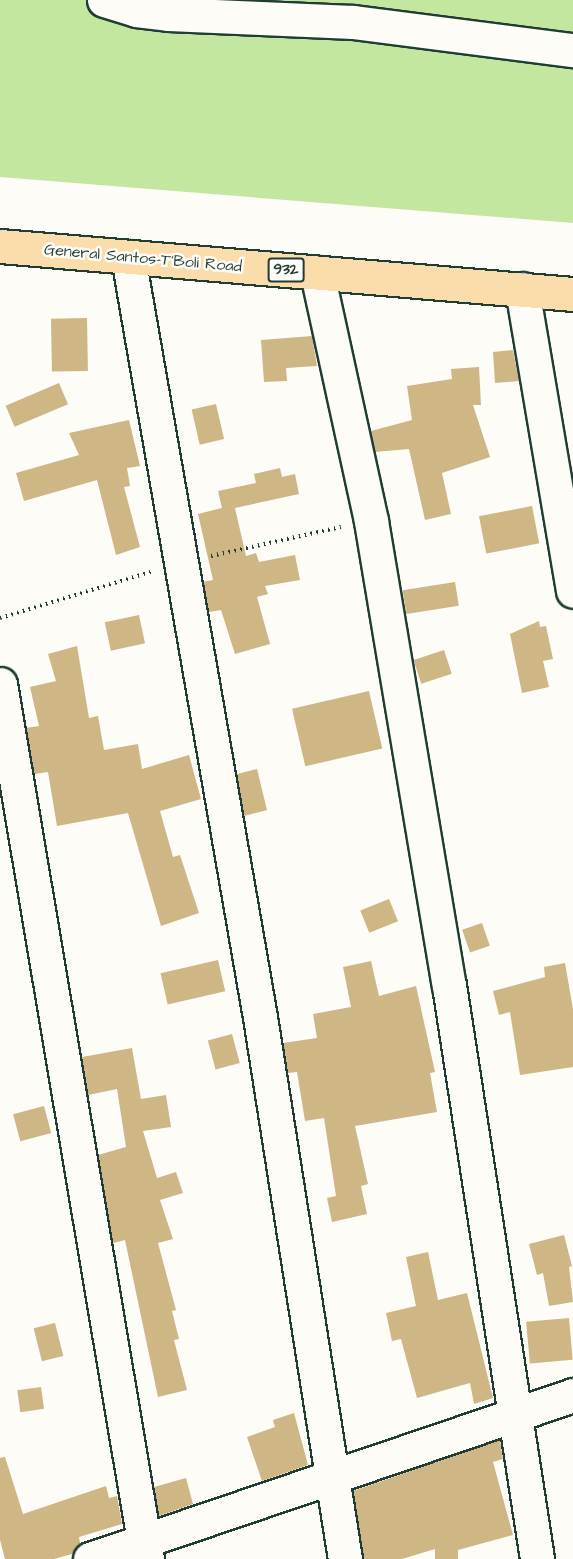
<!DOCTYPE html>
<style>
body{margin:0}
#map{position:relative;width:573px;height:1559px;overflow:hidden;background:#fdfcf7;font-family:"Architects Daughter",sans-serif}
div>[style]{position:absolute}
.green>*{inset:0;background:#c4e7a0}
.building>*{inset:0;background:#ceb685;transform-origin:0 0}
.path>*{height:4px;margin-top:-2px;transform-origin:0;background:repeating-linear-gradient(90deg,#1f3d34 0 1.5px,transparent 0 6px)}
.roads{filter:drop-shadow(2px 0 #1f3d34) drop-shadow(-2px 0 #1f3d34) drop-shadow(0 2px #1f3d34) drop-shadow(0 -2px #1f3d34)}
.minor>*{height:33px;margin:-16.5px;padding:0 16.5px;transform-origin:16.5px;border-radius:16.5px;background:#fdfcf7}
.major>*{height:33px;margin:-16.5px;padding:0 16.5px;transform-origin:16.5px;border-radius:16.5px;background:#fbddab}
span{translate:-50% -50%;white-space:nowrap;text-align:center;line-height:1.15;-webkit-text-stroke:5px #fdfcf7;paint-order:stroke}
.shield-label span{padding:2px 4px;background:#fdfcf7;border:2px solid;border-radius:4px;-webkit-text-stroke-width:0}
.shield-label{font-size:15px;color:#1f3d34;font-weight:700}
.street-label{font-size:16px;color:#1f3d34}
</style>
<div id="map">
<div class="green">
<div style="clip-path:polygon(0 0,573px 0,573px 223px,0 177px)"></div>
</div>
<div class="building">
<div style="left:87px;top:318px;width:53px;height:36px;rotate:89deg"></div>
<div style="clip-path:polygon(312px 336px,317px 366px,286px 368px,287px 381px,264px 382px,261px 340px)"></div>
<div style="clip-path:polygon(513px 350px,519px 381px,495px 383px,493px 352px)"></div>
<div style="clip-path:polygon(479px 367px,481px 405px,473px 405px,490px 457px,442px 473px,451px 514px,425px 520px,409px 449px,375px 452px,371px 431px,412px 420px,407px 386px,452px 379px,451px 369px)"></div>
<div style="left:59px;top:383px;width:23px;height:58px;rotate:67deg"></div>
<div style="left:216px;top:404px;width:36px;height:25px;rotate:77deg"></div>
<div style="clip-path:polygon(129px 420px,140px 466px,127px 468px,130px 486px,124px 487px,140px 547px,116px 555px,97px 480px,24px 501px,16px 473px,79px 455px,69px 433px)"></div>
<div style="clip-path:polygon(280px 468px,282px 477px,295px 474px,299px 494px,235px 508px,246px 556px,256px 553px,259px 562px,295px 555px,300px 580px,265px 586px,268px 594px,257px 597px,270px 644px,235px 654px,221px 610px,209px 612px,203px 582px,213px 580px,198px 514px,222px 508px,218px 491px,256px 483px,254px 474px)"></div>
<div style="left:532px;top:506px;width:38px;height:54px;rotate:79deg"></div>
<div style="left:455px;top:582px;width:24px;height:53px;rotate:81deg"></div>
<div style="left:139px;top:615px;width:29px;height:35px;rotate:78deg"></div>
<div style="clip-path:polygon(539px 621px,540px 627px,546px 626px,553px 659px,543px 661px,549px 687px,522px 693px,510px 634px)"></div>
<div style="clip-path:polygon(77px 646px,89px 718px,98px 716px,104px 750px,138px 744px,142px 769px,189px 755px,201px 799px,160px 811px,173px 857px,180px 855px,199px 913px,161px 926px,128px 813px,57px 826px,48px 772px,34px 774px,26px 728px,39px 726px,30px 687px,56px 681px,48px 654px)"></div>
<div style="left:444px;top:650px;width:25px;height:32px;rotate:72deg"></div>
<div style="left:369px;top:691px;width:59px;height:79px;rotate:77deg"></div>
<div style="clip-path:polygon(257px 769px,267px 810px,244px 816px,237px 774px)"></div>
<div style="left:389px;top:899px;width:24px;height:31px;rotate:68deg"></div>
<div style="left:482px;top:923px;width:24px;height:21px;rotate:71deg"></div>
<div style="left:218px;top:960px;width:32px;height:59px;rotate:77deg"></div>
<div style="clip-path:polygon(371px 961px,379px 996px,416px 986px,435px 1072px,430px 1073px,437px 1112px,355px 1126px,368px 1184px,361px 1186px,367px 1214px,332px 1222px,327px 1198px,336px 1196px,324px 1118px,305px 1121px,297px 1072px,288px 1073px,283px 1043px,317px 1038px,313px 1014px,351px 1007px,343px 967px)"></div>
<div style="clip-path:polygon(565px 963px,573px 1009px,573px 1067px,520px 1075px,510px 1012px,499px 1015px,493px 991px,545px 977px,544px 967px)"></div>
<div style="left:232px;top:1034px;width:30px;height:25px;rotate:75deg"></div>
<div style="clip-path:polygon(132px 1048px,141px 1099px,166px 1095px,171px 1127px,143px 1131px,157px 1178px,176px 1172px,183px 1193px,160px 1200px,173px 1239px,158px 1243px,176px 1310px,172px 1311px,179px 1339px,174px 1340px,187px 1390px,158px 1397px,125px 1240px,113px 1243px,98px 1155px,126px 1147px,117px 1089px,88px 1095px,82px 1057px)"></div>
<div style="left:44px;top:1106px;width:28px;height:32px;rotate:75deg"></div>
<div style="clip-path:polygon(564px 1235px,572px 1266px,569px 1267px,573px 1302px,549px 1306px,543px 1273px,537px 1275px,529px 1244px)"></div>
<div style="clip-path:polygon(428px 1252px,438px 1300px,467px 1293px,493px 1398px,474px 1404px,470px 1383px,417px 1398px,401px 1339px,392px 1341px,386px 1313px,416px 1306px,406px 1257px)"></div>
<div style="left:569px;top:1318px;width:42px;height:43px;rotate:85deg"></div>
<div style="left:55px;top:1323px;width:34px;height:22px;rotate:76deg"></div>
<div style="left:41px;top:1387px;width:22px;height:24px;rotate:82deg"></div>
<div style="clip-path:polygon(294px 1413px,308px 1465px,262px 1481px,247px 1437px,275px 1427px,273px 1420px)"></div>
<div style="clip-path:polygon(500px 1440px,503px 1459px,493px 1462px,513px 1535px,458px 1550px,458px 1559px,435px 1559px,435px 1549px,402px 1559px,363px 1559px,353px 1491px)"></div>
<div style="clip-path:polygon(5px 1457px,23px 1514px,106px 1486px,109px 1498px,117px 1496px,122px 1524px,79px 1537px,80px 1543px,72px 1554px,54px 1559px,5px 1559px,0 1540px,0 1458px)"></div>
<div style="clip-path:polygon(186px 1478px,193px 1504px,159px 1516px,154px 1487px)"></div>
</div>
<div class="path">
<div style="left:211px;top:556px;width:133px;rotate:-12.6deg"></div>
<div style="left:0;top:618px;width:161px;rotate:-17deg"></div>
</div>
<div class="roads">
<div class="minor">
<div style="left:104px;top:0;width:34px;rotate:17deg"></div>
<div style="left:136px;top:10px;width:32px;rotate:7deg"></div>
<div style="left:168px;top:14px;width:185px;rotate:2.5deg"></div>
<div style="left:353px;top:22px;width:222px;rotate:7.3deg"></div>
<div style="left:128px;top:257px;width:771px;rotate:80.15deg"></div>
<div style="left:260px;top:1017px;width:549px;rotate:81.09deg"></div>
<div style="left:317px;top:273px;width:254px;rotate:77.7deg"></div>
<div style="left:371px;top:521px;width:471px;rotate:80.5deg"></div>
<div style="left:449px;top:985px;width:581px;rotate:81.28deg"></div>
<div style="left:522px;top:289px;width:306px;rotate:80.4deg"></div>
<div style="left:0;top:684px;width:887px;rotate:80.46deg"></div>
<div style="left:90px;top:1559px;width:510px;rotate:-18.75deg"></div>
</div>
<div class="major">
<div style="left:0;top:246px;width:575px;rotate:4.79deg"></div>
</div>
</div>
<div class="shield-label">
<span style="left:286px;top:270px">932</span>
</div>
<div class="street-label">
<span style="left:143px;top:258px;rotate:5deg">General Santos-T'Boli Road</span>
</div>
</div>
